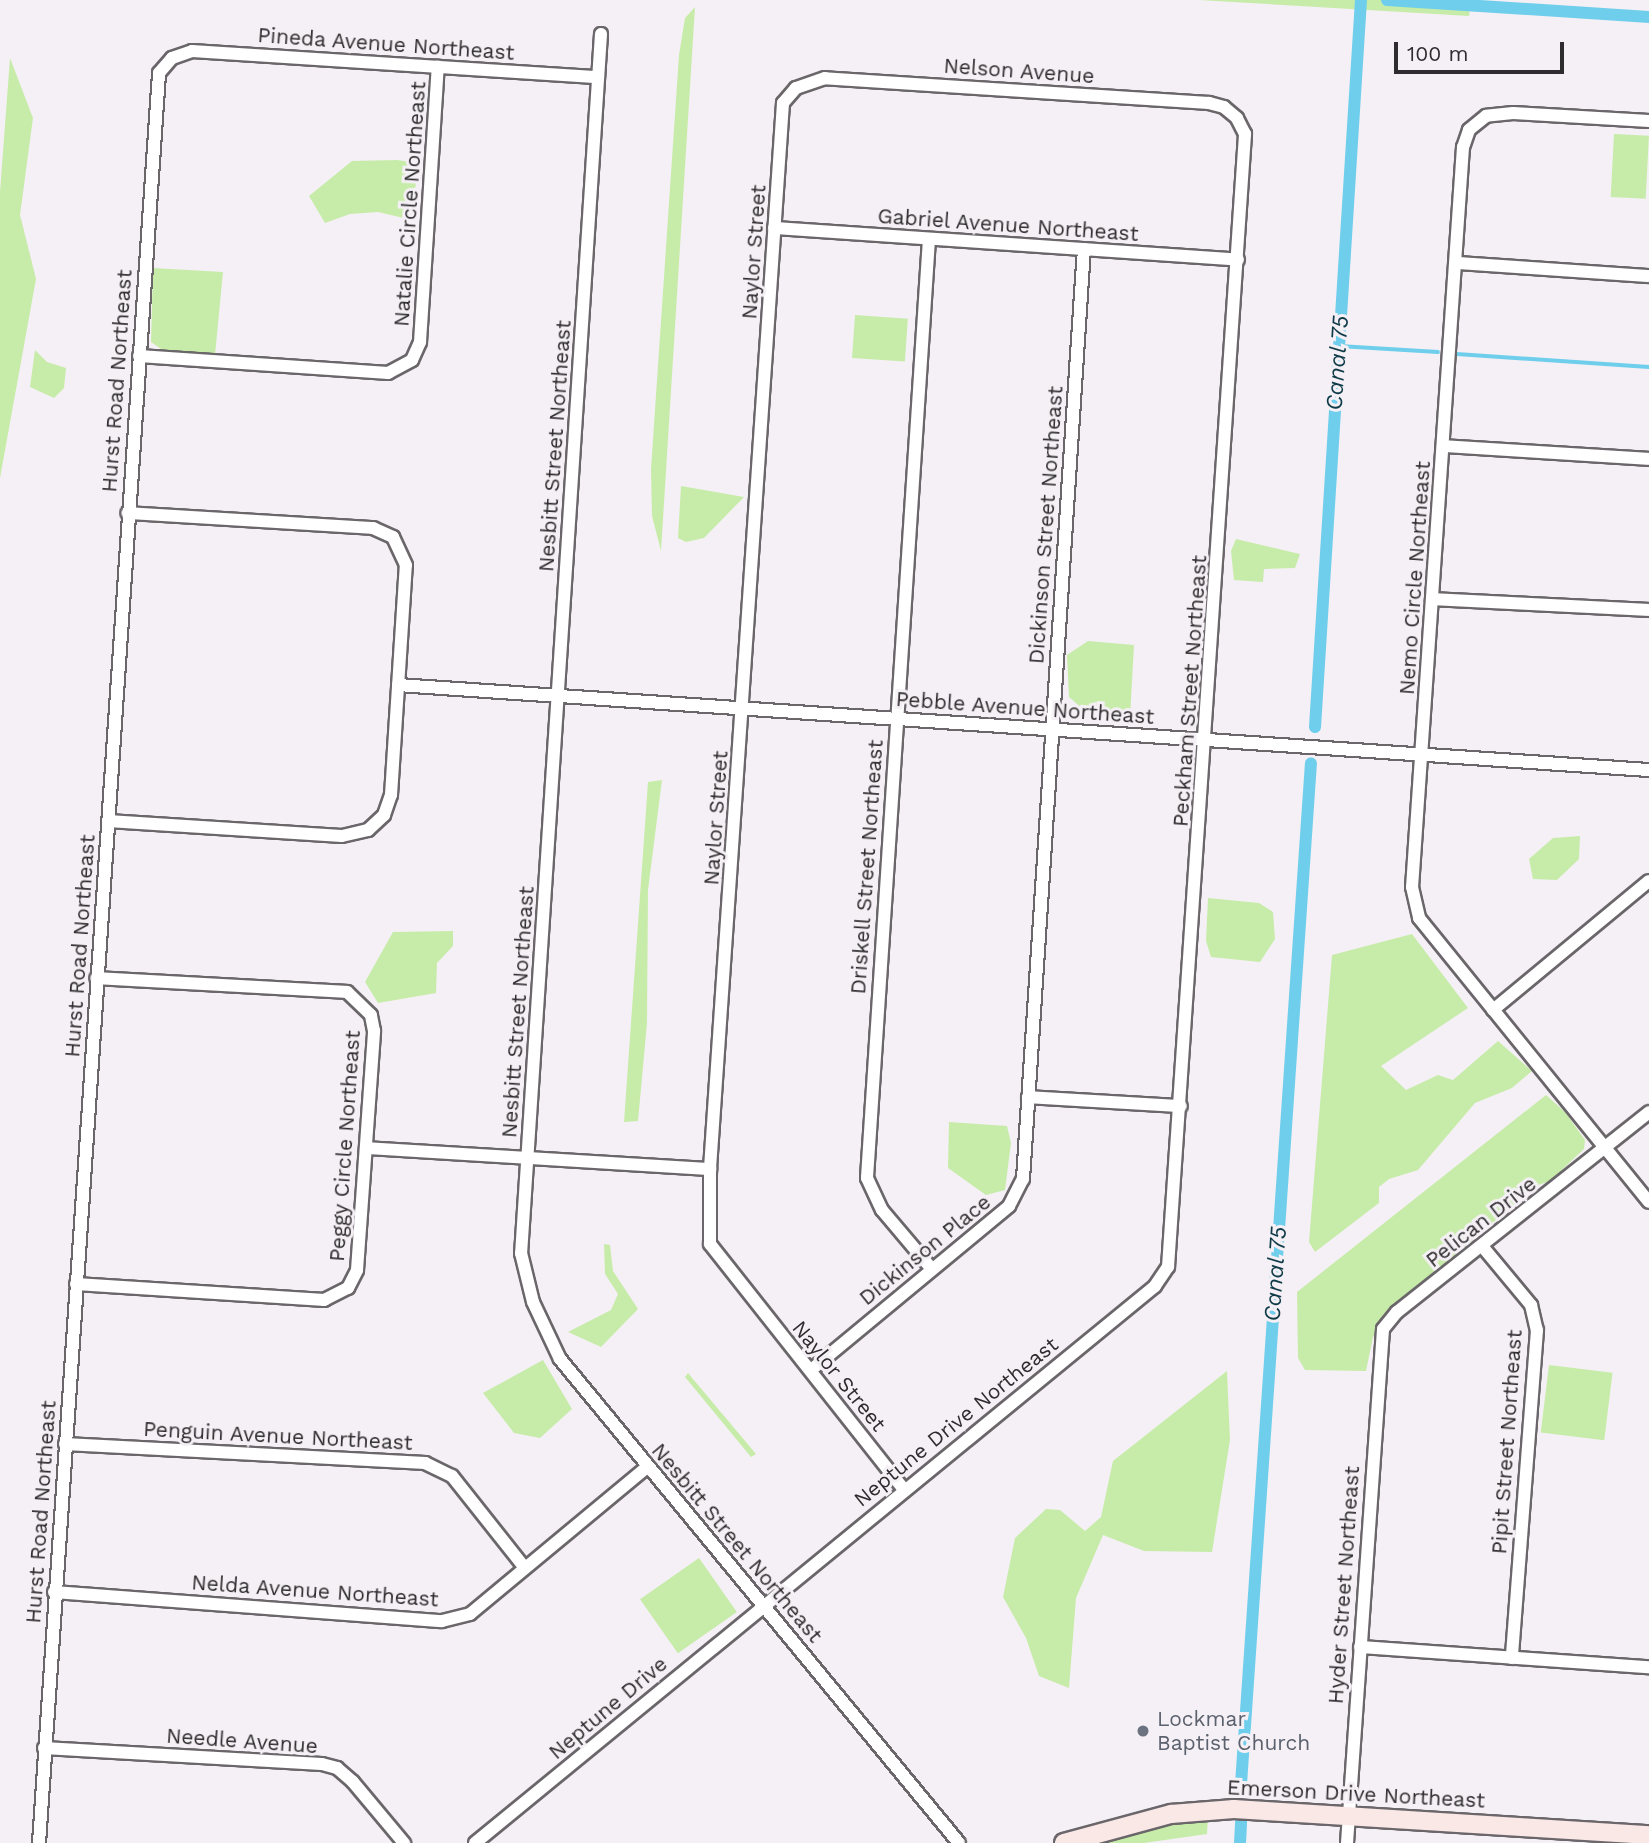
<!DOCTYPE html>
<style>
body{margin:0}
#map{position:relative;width:1649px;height:1843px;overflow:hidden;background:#f5f0f5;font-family:"Work Sans",sans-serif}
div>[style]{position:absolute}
.green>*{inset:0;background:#c7eca9;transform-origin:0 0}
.stream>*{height:3.5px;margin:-1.75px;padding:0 1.75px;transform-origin:1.75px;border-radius:1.75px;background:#6eceeb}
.canal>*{height:12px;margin:-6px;padding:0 6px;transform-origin:6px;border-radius:6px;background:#6eceeb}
.roads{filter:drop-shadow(2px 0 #6a666a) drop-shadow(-2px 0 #6a666a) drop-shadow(0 2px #6a666a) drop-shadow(0 -2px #6a666a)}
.street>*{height:12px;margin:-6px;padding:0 6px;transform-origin:6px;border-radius:6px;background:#fff}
.secondary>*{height:18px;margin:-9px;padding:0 9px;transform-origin:9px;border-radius:9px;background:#fae8e7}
.dots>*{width:19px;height:19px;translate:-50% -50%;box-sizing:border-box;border:4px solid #f5f0f5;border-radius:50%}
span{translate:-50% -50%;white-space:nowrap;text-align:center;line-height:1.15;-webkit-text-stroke:6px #f5f0f5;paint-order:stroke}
.street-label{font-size:21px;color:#2e2c2e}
.worship-label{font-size:21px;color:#5b616d}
.left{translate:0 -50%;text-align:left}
.water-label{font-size:23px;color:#103c49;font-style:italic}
.scale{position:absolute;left:1394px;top:42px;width:170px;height:32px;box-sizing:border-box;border:4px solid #2e2c2e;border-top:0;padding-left:9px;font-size:21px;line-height:24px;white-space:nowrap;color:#2e2c2e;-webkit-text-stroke:5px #f5f0f5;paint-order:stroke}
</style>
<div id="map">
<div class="green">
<div style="clip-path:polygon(1199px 0,1471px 0,1469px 16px)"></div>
<div style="clip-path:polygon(695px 7px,661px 551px,652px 516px,651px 469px,679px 55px,685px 18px)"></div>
<div style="clip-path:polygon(10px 58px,33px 118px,20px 215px,36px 279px,0 478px,0 192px)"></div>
<div style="left:1614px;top:134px;width:35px;height:63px;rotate:3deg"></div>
<div style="clip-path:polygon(397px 160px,418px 163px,412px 220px,378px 212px,350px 214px,325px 223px,309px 196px,352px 161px)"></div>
<div style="clip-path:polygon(153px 268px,223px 272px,215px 355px,164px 351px,151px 342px)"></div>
<div style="left:855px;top:315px;width:53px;height:43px;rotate:4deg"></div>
<div style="clip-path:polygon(35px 350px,47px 362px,66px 368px,64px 388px,54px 398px,30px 387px)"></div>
<div style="clip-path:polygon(681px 486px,744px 497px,704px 538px,686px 542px,678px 538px)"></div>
<div style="clip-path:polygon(1236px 539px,1300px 554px,1295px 568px,1264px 569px,1263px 582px,1234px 580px,1231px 551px)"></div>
<div style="clip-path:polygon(1088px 641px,1134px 645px,1130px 717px,1093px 718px,1069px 697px,1067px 655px)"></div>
<div style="clip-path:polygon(662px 780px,648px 890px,647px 1023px,638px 1121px,624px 1122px,648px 782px)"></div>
<div style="clip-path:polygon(1580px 836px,1579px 859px,1557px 880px,1533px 879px,1529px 859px,1553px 838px)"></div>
<div style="clip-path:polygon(1208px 898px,1259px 903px,1273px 912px,1275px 939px,1260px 962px,1211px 957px,1206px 941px)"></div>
<div style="clip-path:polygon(453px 931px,453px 946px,437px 963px,436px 993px,378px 1003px,365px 982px,393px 932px)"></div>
<div style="clip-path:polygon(1412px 934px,1468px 1008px,1381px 1066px,1406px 1090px,1438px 1075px,1453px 1080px,1498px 1041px,1532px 1071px,1512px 1088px,1475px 1103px,1418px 1170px,1389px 1179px,1379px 1187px,1379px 1203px,1315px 1252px,1309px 1242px,1332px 955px)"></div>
<div style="clip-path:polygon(1546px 1095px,1565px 1112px,1585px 1140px,1584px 1149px,1550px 1181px,1520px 1191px,1517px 1202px,1399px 1302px,1373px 1337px,1366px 1371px,1305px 1370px,1298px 1358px,1297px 1292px)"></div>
<div style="clip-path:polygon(949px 1122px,1007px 1126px,1011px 1143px,1005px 1190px,986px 1195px,948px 1168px)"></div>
<div style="clip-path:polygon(604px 1244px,610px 1245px,613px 1271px,638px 1309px,601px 1347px,568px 1332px,611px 1310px,618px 1294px,605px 1274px)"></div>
<div style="clip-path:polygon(543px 1360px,572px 1409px,540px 1438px,514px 1433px,483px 1393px)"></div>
<div style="left:1549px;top:1365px;width:64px;height:68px;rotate:7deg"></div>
<div style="clip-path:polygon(1227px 1371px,1230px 1440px,1212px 1552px,1144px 1551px,1103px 1535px,1076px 1598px,1069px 1688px,1039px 1676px,1026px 1638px,1003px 1597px,1015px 1538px,1046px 1509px,1060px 1510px,1085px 1531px,1101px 1517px,1113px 1461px)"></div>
<div style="clip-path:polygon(688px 1373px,756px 1454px,751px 1457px,685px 1377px)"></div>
<div style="left:699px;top:1558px;width:66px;height:72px;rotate:55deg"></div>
<div style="clip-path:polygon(1208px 1817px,1207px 1834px,1144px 1843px,1083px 1843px,1172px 1820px)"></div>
</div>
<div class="stream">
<div style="left:1339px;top:346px;width:99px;rotate:3.5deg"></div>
<div style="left:1457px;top:354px;width:192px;rotate:3.9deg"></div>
</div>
<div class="canal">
<div style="left:1387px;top:0;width:263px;rotate:3.7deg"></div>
<div style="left:1315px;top:727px;width:728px;rotate:-86.38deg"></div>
<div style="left:1241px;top:1784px;width:1023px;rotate:-86.08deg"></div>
<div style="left:1240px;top:1843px;width:21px;rotate:-87deg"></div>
</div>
<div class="roads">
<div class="street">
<div style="left:601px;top:34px;width:1222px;rotate:93.75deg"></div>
<div style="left:521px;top:1253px;width:50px;rotate:76.2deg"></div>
<div style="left:533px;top:1302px;width:63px;rotate:64.7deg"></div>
<div style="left:560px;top:1359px;width:627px;rotate:50.5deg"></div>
<div style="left:1649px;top:121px;width:136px;rotate:-176.6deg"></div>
<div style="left:1513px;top:113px;width:27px;rotate:174deg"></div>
<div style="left:1486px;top:116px;width:22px;rotate:141deg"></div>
<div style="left:1469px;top:130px;width:18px;rotate:109deg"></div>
<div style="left:1463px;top:147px;width:742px;rotate:93.94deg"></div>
<div style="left:1412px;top:887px;width:32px;rotate:77deg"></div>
<div style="left:1419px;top:918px;width:365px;rotate:51deg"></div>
<div style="left:774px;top:228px;width:465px;rotate:3.9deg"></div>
<div style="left:929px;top:239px;width:941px;rotate:93.78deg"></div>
<div style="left:867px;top:1178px;width:35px;rotate:65deg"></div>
<div style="left:882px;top:1210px;width:76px;rotate:49.8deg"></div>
<div style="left:1457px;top:263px;width:192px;rotate:3.9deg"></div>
<div style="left:139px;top:356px;width:250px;rotate:3.9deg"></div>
<div style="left:388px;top:373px;width:27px;rotate:-28deg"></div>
<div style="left:412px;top:360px;width:20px;rotate:-66deg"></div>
<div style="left:420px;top:342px;width:276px;rotate:-86.3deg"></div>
<div style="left:1443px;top:446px;width:206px;rotate:3.6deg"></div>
<div style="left:1432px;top:599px;width:217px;rotate:2.9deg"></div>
<div style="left:398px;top:685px;width:1254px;rotate:3.89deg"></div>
<div style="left:108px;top:821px;width:234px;rotate:3.7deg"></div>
<div style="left:342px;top:836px;width:27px;rotate:-13deg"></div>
<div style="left:368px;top:830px;width:22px;rotate:-43deg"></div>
<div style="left:384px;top:815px;width:21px;rotate:-71deg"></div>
<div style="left:391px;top:795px;width:230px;rotate:-86.3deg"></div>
<div style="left:406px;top:565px;width:31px;rotate:-115deg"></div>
<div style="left:393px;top:537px;width:22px;rotate:-156deg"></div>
<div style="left:373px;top:528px;width:246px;rotate:-176.5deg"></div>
<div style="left:1493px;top:1010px;width:202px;rotate:-39.6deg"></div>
<div style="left:1028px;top:1097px;width:153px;rotate:3.4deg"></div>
<div style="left:366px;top:1148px;width:345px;rotate:3.5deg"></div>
<div style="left:1482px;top:1246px;width:77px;rotate:50.3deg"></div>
<div style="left:1531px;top:1305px;width:26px;rotate:77deg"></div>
<div style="left:1537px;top:1330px;width:329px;rotate:94.4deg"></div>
<div style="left:76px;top:1284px;width:249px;rotate:3.7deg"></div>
<div style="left:324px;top:1300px;width:27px;rotate:-27deg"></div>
<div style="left:348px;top:1288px;width:20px;rotate:-63deg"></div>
<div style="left:357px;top:1270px;width:240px;rotate:-85.9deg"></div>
<div style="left:374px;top:1031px;width:16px;rotate:-101deg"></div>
<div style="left:371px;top:1015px;width:33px;rotate:-136deg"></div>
<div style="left:347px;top:992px;width:251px;rotate:-176.8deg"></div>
<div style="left:811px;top:1370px;width:257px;rotate:-39.6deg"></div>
<div style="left:1009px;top:1206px;width:30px;rotate:-63deg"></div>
<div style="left:1023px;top:1179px;width:932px;rotate:-86.25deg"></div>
<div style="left:65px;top:1444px;width:361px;rotate:3deg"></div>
<div style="left:425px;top:1463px;width:30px;rotate:26deg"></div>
<div style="left:452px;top:1476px;width:117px;rotate:51.6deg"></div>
<div style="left:54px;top:1592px;width:389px;rotate:4.3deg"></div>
<div style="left:442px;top:1621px;width:29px;rotate:-14deg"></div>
<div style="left:470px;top:1614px;width:230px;rotate:-39.7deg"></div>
<div style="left:1360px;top:1647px;width:290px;rotate:4deg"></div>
<div style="left:44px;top:1748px;width:278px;rotate:3.3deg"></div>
<div style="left:322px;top:1764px;width:16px;rotate:15deg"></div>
<div style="left:337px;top:1768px;width:21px;rotate:41deg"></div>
<div style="left:353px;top:1782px;width:80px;rotate:50.1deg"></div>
<div style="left:39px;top:1843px;width:1774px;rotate:-86.12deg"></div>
<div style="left:159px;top:73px;width:20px;rotate:-49deg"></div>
<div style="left:172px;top:58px;width:21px;rotate:-19deg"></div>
<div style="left:192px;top:51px;width:407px;rotate:3.7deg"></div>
<div style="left:475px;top:1843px;width:879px;rotate:-39.32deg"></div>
<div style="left:1155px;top:1286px;width:23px;rotate:-56deg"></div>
<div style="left:1168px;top:1267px;width:1136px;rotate:-86.11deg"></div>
<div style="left:1245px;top:134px;width:18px;rotate:-117deg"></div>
<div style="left:1237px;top:118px;width:17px;rotate:-140deg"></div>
<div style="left:1224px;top:107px;width:16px;rotate:-165deg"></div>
<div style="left:1209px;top:103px;width:385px;rotate:-176.3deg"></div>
<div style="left:825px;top:78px;width:31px;rotate:161deg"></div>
<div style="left:796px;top:88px;width:20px;rotate:131deg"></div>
<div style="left:783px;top:103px;width:1068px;rotate:93.92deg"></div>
<div style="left:710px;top:1169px;width:75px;rotate:90deg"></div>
<div style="left:710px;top:1244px;width:311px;rotate:51.7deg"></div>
<div style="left:1347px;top:1843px;width:515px;rotate:-85.99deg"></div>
<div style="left:1383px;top:1329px;width:22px;rotate:-51deg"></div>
<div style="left:1397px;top:1312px;width:322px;rotate:-38.4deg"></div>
</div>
<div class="secondary">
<div style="left:1064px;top:1843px;width:111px;rotate:-15.2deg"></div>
<div style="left:1171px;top:1814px;width:63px;rotate:-4.5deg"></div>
<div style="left:1234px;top:1809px;width:416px;rotate:3.6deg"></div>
</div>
</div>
<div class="dots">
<div style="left:1143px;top:1731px;background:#6b7280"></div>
</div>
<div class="street-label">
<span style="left:386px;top:44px;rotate:4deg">Pineda Avenue Northeast</span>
<span style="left:1019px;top:71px;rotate:4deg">Nelson Avenue</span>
<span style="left:410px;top:204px;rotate:-86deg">Natalie Circle Northeast</span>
<span style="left:1008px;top:225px;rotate:4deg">Gabriel Avenue Northeast</span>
<span style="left:754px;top:252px;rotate:-86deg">Naylor Street</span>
<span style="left:117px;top:381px;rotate:-86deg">Hurst Road Northeast</span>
<span style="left:555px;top:446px;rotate:-86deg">Nesbitt Street Northeast</span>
<span style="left:1046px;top:525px;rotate:-86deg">Dickinson Street Northeast</span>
<span style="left:1415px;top:578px;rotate:-86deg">Nemo Circle Northeast</span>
<span style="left:1190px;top:691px;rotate:-86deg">Peckham Street Northeast</span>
<span style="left:1025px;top:708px;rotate:4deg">Pebble Avenue Northeast</span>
<span style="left:716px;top:818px;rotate:-86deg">Naylor Street</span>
<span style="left:867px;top:867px;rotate:-86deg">Driskell Street Northeast</span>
<span style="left:80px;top:946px;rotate:-86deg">Hurst Road Northeast</span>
<span style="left:518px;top:1012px;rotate:-86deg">Nesbitt Street Northeast</span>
<span style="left:345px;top:1146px;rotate:-86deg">Peggy Circle Northeast</span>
<span style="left:1481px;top:1222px;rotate:-38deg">Pelican Drive</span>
<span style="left:925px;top:1250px;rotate:-39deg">Dickinson Place</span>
<span style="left:839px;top:1376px;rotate:51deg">Naylor Street</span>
<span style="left:956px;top:1422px;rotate:-39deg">Neptune Drive Northeast</span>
<span style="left:278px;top:1436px;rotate:3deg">Penguin Avenue Northeast</span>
<span style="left:1507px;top:1442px;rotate:-86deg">Pipit Street Northeast</span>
<span style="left:41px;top:1512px;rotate:-86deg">Hurst Road Northeast</span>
<span style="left:737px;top:1543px;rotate:50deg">Nesbitt Street Northeast</span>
<span style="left:1344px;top:1585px;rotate:-86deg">Hyder Street Northeast</span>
<span style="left:315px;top:1591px;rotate:4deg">Nelda Avenue Northeast</span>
<span style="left:608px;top:1708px;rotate:-40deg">Neptune Drive</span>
<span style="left:242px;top:1741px;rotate:4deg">Needle Avenue</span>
<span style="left:1356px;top:1794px;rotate:3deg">Emerson Drive Northeast</span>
</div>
<div class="worship-label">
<span class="left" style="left:1157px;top:1731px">Lockmar<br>Baptist Church</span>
</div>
<div class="water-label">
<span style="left:1338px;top:363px;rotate:-86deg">Canal 75</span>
<span style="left:1276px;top:1274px;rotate:-86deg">Canal 75</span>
</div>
<div class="scale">100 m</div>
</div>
